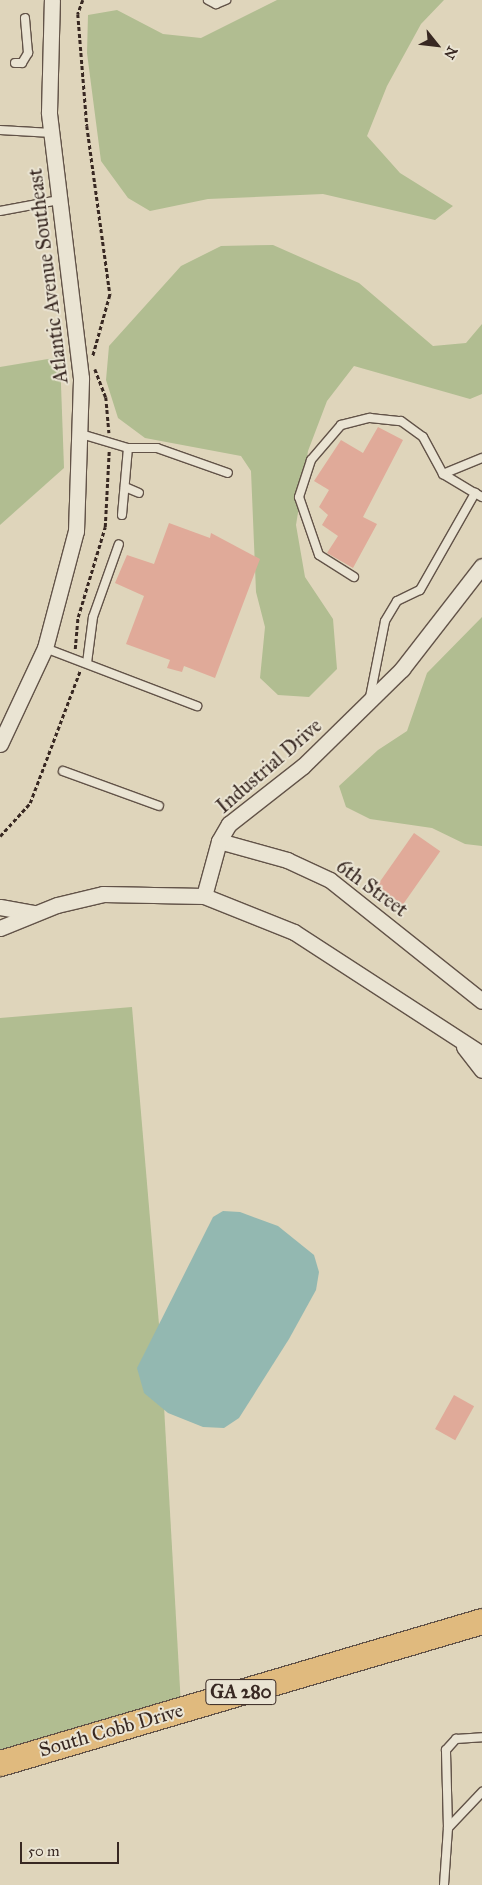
<!DOCTYPE html>
<style>
body{margin:0}
#map{position:relative;width:482px;height:1885px;overflow:hidden;background:#dfd5bb;font-family:"IM FELL Great Primer",serif}
div>[style]{position:absolute}
.green>*{inset:0;background:#b1bd91}
.water>*{inset:0;background:#93b8b1}
.building>*{inset:0;background:#e0aa99;transform-origin:0 0}
.path>*{height:2.5px;margin-top:-1.25px;transform-origin:0;background:repeating-linear-gradient(90deg,#382822 0 4px,transparent 0 6.5px)}
.roads{filter:drop-shadow(1px 0 #625348) drop-shadow(-1px 0 #625348) drop-shadow(0 1px #625348) drop-shadow(0 -1px #625348)}
.lane>*{height:8px;margin:-4px;padding:0 4px;transform-origin:4px;border-radius:4px;background:#eae4d3}
.street>*{height:15px;margin:-7.5px;padding:0 7.5px;transform-origin:7.5px;border-radius:7.5px;background:#eae4d3}
.primary>*{height:25px;margin:-12.5px;padding:0 12.5px;transform-origin:12.5px;border-radius:12.5px;background:#e0ba7e}
span{translate:-50% -50%;white-space:nowrap;text-align:center;line-height:1.15;-webkit-text-stroke:4px #eae4d3;paint-order:stroke}
.shield-label span{padding:1px 4px;background:#eae4d3;border:1px solid;border-radius:4px;-webkit-text-stroke-width:0}
.shield-label{font-size:19px;color:#382822;font-weight:700}
.street-label{font-size:20px;color:#382822}
.north{position:absolute;left:412px;top:20px;width:50px;height:50px;-webkit-text-stroke:4px #eae4d3;paint-order:stroke;rotate:119deg;font-size:14px;font-weight:700;line-height:20px;text-align:center;color:#382822}
.north::after{content:'';display:block;margin:auto;width:18px;height:22px;background:#382822;clip-path:polygon(50% 0,100% 100%,50% 72%,0 100%)}
.scale{position:absolute;left:20px;top:1842px;width:99px;height:22px;box-sizing:border-box;border:2px solid #382822;border-top:0;padding-left:6px;font-size:15px;line-height:18px;white-space:nowrap;color:#382822;-webkit-text-stroke:4px #eae4d3;paint-order:stroke}
</style>
<div id="map">
<div class="green">
<div style="clip-path:polygon(277px 0,444px 0,421px 24px,387px 86px,367px 136px,400px 173px,453px 206px,435px 220px,323px 194px,208px 199px,150px 211px,128px 198px,101px 161px,87px 53px,88px 15px,117px 10px,163px 34px,201px 38px)"></div>
<div style="clip-path:polygon(273px 245px,359px 283px,433px 346px,466px 343px,482px 324px,482px 394px,470px 399px,354px 366px,327px 401px,308px 451px,296px 525px,305px 577px,333px 619px,337px 669px,309px 697px,278px 695px,260px 678px,265px 627px,256px 592px,251px 471px,241px 456px,145px 438px,118px 418px,106px 380px,109px 346px,181px 266px,221px 246px)"></div>
<div style="clip-path:polygon(60px 357px,64px 468px,0 525px,0 367px)"></div>
<div style="clip-path:polygon(482px 617px,482px 846px,465px 844px,432px 828px,370px 819px,346px 807px,339px 786px,378px 750px,407px 731px,427px 673px)"></div>
<div style="clip-path:polygon(132px 1007px,160px 1336px,181px 1706px,0 1763px,0 1018px)"></div>
</div>
<div class="water">
<div style="clip-path:polygon(223px 1211px,240px 1212px,278px 1226px,314px 1255px,319px 1272px,316px 1290px,289px 1339px,239px 1418px,224px 1428px,203px 1427px,168px 1413px,144px 1393px,137px 1368px,213px 1217px)"></div>
</div>
<div class="building">
<div style="clip-path:polygon(378px 427px,403px 440px,363px 517px,377px 524px,353px 568px,327px 553px,338px 536px,322px 525px,328px 515px,319px 507px,329px 490px,314px 481px,341px 440px,363px 453px)"></div>
<div style="clip-path:polygon(169px 523px,210px 538px,211px 533px,260px 559px,215px 678px,184px 666px,182px 672px,167px 668px,170px 660px,126px 644px,144px 596px,115px 583px,127px 555px,154px 564px)"></div>
<div style="left:414px;top:833px;width:32px;height:65px;rotate:35deg"></div>
<div style="left:454px;top:1395px;width:23px;height:39px;rotate:29deg"></div>
</div>
<div class="path">
<div style="left:83px;top:0;width:15px;rotate:110deg"></div>
<div style="left:78px;top:14px;width:112px;rotate:85.4deg"></div>
<div style="left:87px;top:126px;width:171px;rotate:82.2deg"></div>
<div style="left:110px;top:295px;width:63px;rotate:105.6deg"></div>
<div style="left:95px;top:369px;width:30px;rotate:69deg"></div>
<div style="left:106px;top:397px;width:36px;rotate:85deg"></div>
<div style="left:75px;top:649px;width:32px;rotate:-85deg"></div>
<div style="left:78px;top:617px;width:94px;rotate:-73.3deg"></div>
<div style="left:105px;top:527px;width:76px;rotate:-87deg"></div>
<div style="left:0;top:836px;width:45px;rotate:-47.7deg"></div>
<div style="left:30px;top:803px;width:141px;rotate:-69.3deg"></div>
</div>
<div class="roads">
<div class="lane">
<div style="left:208px;top:0;width:9px;rotate:27deg"></div>
<div style="left:216px;top:4px;width:11px;rotate:-22deg"></div>
<div style="left:15px;top:63px;width:7px"></div>
<div style="left:22px;top:63px;width:12px;rotate:-59deg"></div>
<div style="left:28px;top:53px;width:35px;rotate:-95deg"></div>
<div style="left:0;top:130px;width:52px;rotate:3.3deg"></div>
<div style="left:0;top:211px;width:60px;rotate:-10.6deg"></div>
<div style="left:81px;top:434px;width:49px;rotate:16.6deg"></div>
<div style="left:128px;top:448px;width:29px"></div>
<div style="left:157px;top:448px;width:75px;rotate:19.4deg"></div>
<div style="left:443px;top:474px;width:42px;rotate:-22.3deg"></div>
<div style="left:125px;top:487px;width:15px;rotate:23deg"></div>
<div style="left:122px;top:515px;width:67px;rotate:-84.9deg"></div>
<div style="left:354px;top:577px;width:41px;rotate:-147.8deg"></div>
<div style="left:319px;top:555px;width:61px;rotate:-109deg"></div>
<div style="left:299px;top:497px;width:39px;rotate:-72deg"></div>
<div style="left:311px;top:460px;width:46px;rotate:-49.4deg"></div>
<div style="left:341px;top:425px;width:30px;rotate:-14deg"></div>
<div style="left:370px;top:418px;width:31px;rotate:6deg"></div>
<div style="left:401px;top:421px;width:27px;rotate:36deg"></div>
<div style="left:423px;top:437px;width:42px;rotate:61.6deg"></div>
<div style="left:443px;top:474px;width:37px;rotate:31deg"></div>
<div style="left:45px;top:648px;width:163px;rotate:20.9deg"></div>
<div style="left:87px;top:663px;width:46px;rotate:-82.6deg"></div>
<div style="left:93px;top:617px;width:77px;rotate:-70.4deg"></div>
<div style="left:370px;top:697px;width:77px;rotate:-78.8deg"></div>
<div style="left:385px;top:621px;width:23px;rotate:-59deg"></div>
<div style="left:397px;top:601px;width:25px;rotate:-26deg"></div>
<div style="left:420px;top:590px;width:112px;rotate:-60.4deg"></div>
<div style="left:475px;top:493px;width:8px;rotate:30deg"></div>
<div style="left:63px;top:771px;width:102px;rotate:20deg"></div>
<div style="left:448px;top:1828px;width:50px;rotate:-46.6deg"></div>
<div style="left:444px;top:1885px;width:57px;rotate:-86deg"></div>
<div style="left:448px;top:1828px;width:78px;rotate:-91.5deg"></div>
<div style="left:446px;top:1750px;width:15px;rotate:-48deg"></div>
<div style="left:456px;top:1739px;width:26px;rotate:-4deg"></div>
</div>
<div class="street">
<div style="left:0;top:744px;width:106px;rotate:-64.9deg"></div>
<div style="left:45px;top:648px;width:121px;rotate:-75.2deg"></div>
<div style="left:76px;top:531px;width:153px;rotate:-88.1deg"></div>
<div style="left:81px;top:378px;width:268px;rotate:-96.9deg"></div>
<div style="left:49px;top:112px;width:112px;rotate:-88.5deg"></div>
<div style="left:219px;top:841px;width:71px;rotate:15.6deg"></div>
<div style="left:287px;top:860px;width:47px;rotate:24.9deg"></div>
<div style="left:330px;top:880px;width:194px;rotate:38.5deg"></div>
<div style="left:204px;top:896px;width:97px;rotate:21.8deg"></div>
<div style="left:294px;top:932px;width:224px;rotate:33deg"></div>
<div style="left:0;top:907px;width:35px;rotate:10deg"></div>
<div style="left:0;top:928px;width:61px;rotate:-22deg"></div>
<div style="left:57px;top:905px;width:47px;rotate:-13.4deg"></div>
<div style="left:103px;top:894px;width:101px;rotate:1.1deg"></div>
<div style="left:204px;top:896px;width:57px;rotate:-74.7deg"></div>
<div style="left:219px;top:841px;width:20px;rotate:-60deg"></div>
<div style="left:229px;top:824px;width:94px;rotate:-38.1deg"></div>
<div style="left:303px;top:766px;width:139px;rotate:-44.4deg"></div>
<div style="left:402px;top:669px;width:130px;rotate:-52.2deg"></div>
<div style="left:464px;top:1047px;width:29px;rotate:52deg"></div>
</div>
<div class="primary">
<div style="left:0;top:1763px;width:502px;rotate:-16.42deg"></div>
</div>
</div>
<div class="shield-label">
<span style="left:241px;top:1692px">GA 280</span>
</div>
<div class="street-label">
<span style="left:48px;top:276px;rotate:-97deg">Atlantic Avenue Southeast</span>
<span style="left:269px;top:766px;rotate:-41deg">Industrial Drive</span>
<span style="left:372px;top:888px;rotate:36deg">6th Street</span>
<span style="left:111px;top:1730px;rotate:-16deg">South Cobb Drive</span>
</div>
<div class="north">N</div>
<div class="scale">50 m</div>
</div>
